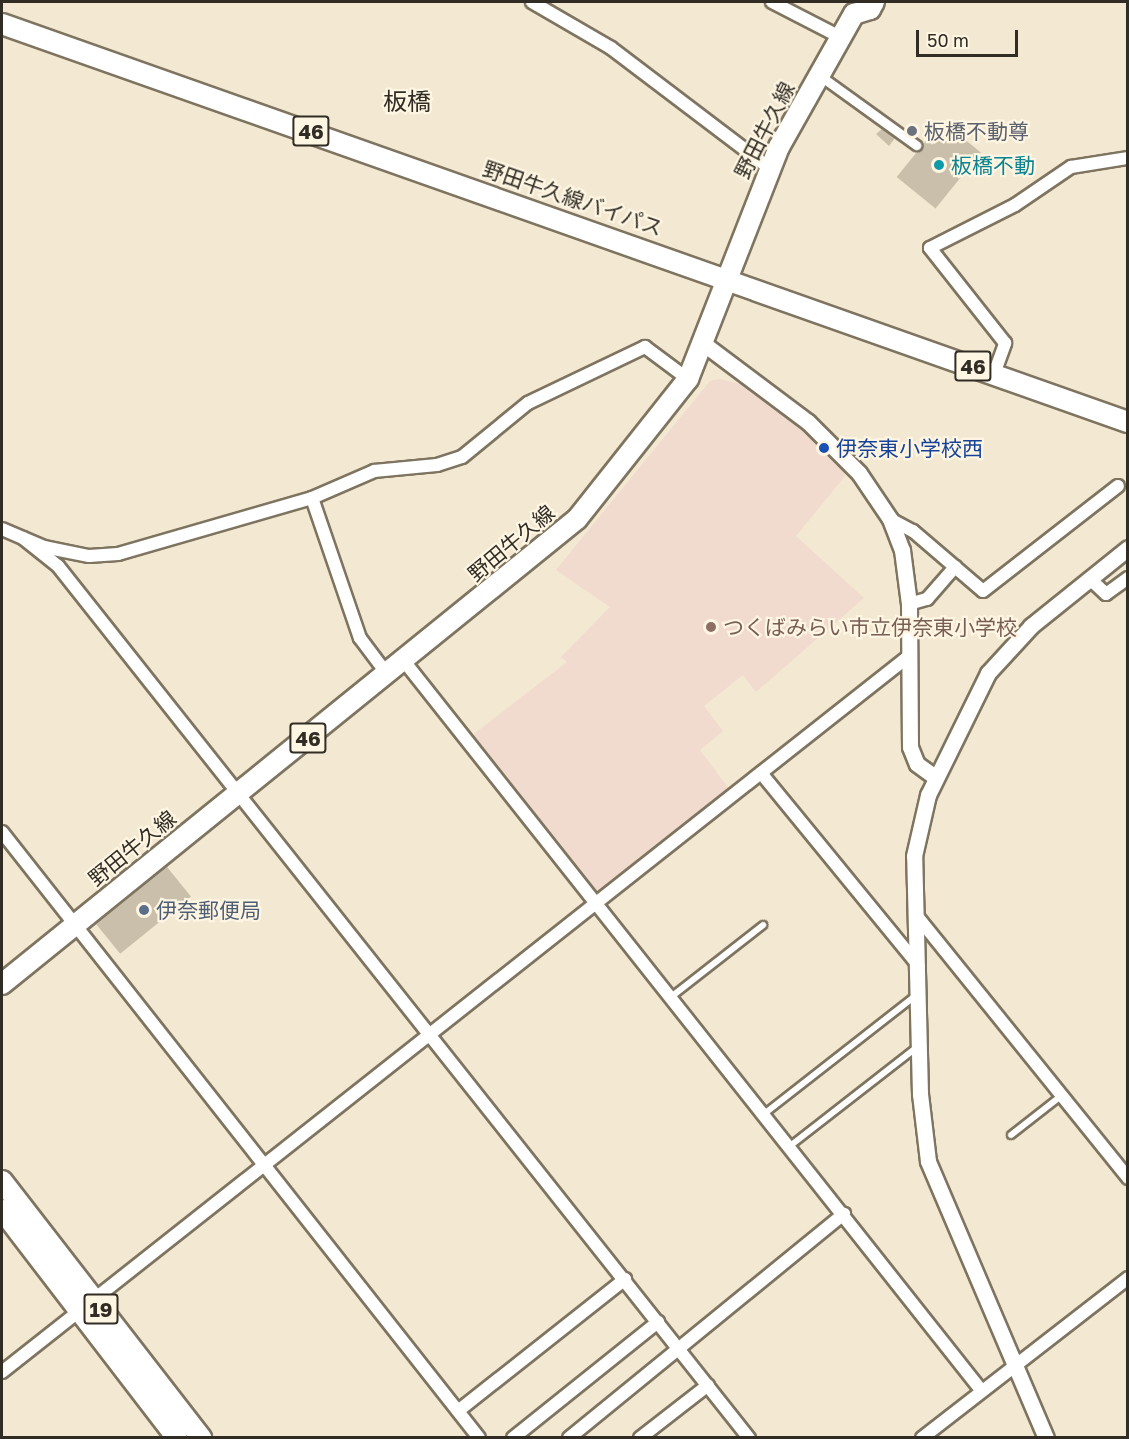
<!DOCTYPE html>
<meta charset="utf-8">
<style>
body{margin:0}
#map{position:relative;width:1129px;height:1439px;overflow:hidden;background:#f3e8d2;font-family:"Golos Text","Noto Sans JP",sans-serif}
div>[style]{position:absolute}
.education>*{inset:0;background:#f1dace}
.building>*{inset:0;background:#cabfaa;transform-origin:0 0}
.roads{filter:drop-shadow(2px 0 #7e7460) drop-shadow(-2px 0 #7e7460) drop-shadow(0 2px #7e7460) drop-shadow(0 -2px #7e7460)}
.service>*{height:6px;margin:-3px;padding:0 3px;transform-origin:3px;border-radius:3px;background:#fff}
.pedestrian>*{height:9px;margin:-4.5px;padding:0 4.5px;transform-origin:4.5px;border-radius:4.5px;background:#fff}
.minor>*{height:12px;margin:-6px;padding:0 6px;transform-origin:6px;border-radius:6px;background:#fff}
.tertiary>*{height:15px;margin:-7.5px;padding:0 7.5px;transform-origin:7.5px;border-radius:7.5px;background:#fff}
.primary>*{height:20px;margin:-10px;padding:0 10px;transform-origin:10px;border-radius:10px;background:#fff}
.dots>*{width:16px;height:16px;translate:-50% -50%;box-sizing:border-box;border:3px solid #fef6e3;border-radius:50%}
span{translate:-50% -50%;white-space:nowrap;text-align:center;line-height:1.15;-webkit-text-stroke:4.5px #fef6e3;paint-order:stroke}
.shield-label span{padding:2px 4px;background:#fef6e3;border:2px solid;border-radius:4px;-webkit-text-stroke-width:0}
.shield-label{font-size:20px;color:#312d25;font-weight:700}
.street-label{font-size:21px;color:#312d25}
.worship-label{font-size:21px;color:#5b616d}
.left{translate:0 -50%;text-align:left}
.culture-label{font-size:21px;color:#0d838f}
.transit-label{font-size:21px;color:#164399}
.education-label{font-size:21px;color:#785e54}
.service-label{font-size:21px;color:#4e5e75}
.quarter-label{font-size:24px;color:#312d25}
.frame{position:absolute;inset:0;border:3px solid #312d25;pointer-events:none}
.scale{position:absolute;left:916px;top:30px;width:102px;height:27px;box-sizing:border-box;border:3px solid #312d25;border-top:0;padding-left:8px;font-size:18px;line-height:21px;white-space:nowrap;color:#312d25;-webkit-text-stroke:4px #fef6e3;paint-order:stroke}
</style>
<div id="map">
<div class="education">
<div style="clip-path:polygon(720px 379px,755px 388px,842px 467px,845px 476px,796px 536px,864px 598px,756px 692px,743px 675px,704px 706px,723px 731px,700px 750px,729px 789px,594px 894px,470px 737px,567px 662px,561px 657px,610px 607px,556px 570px,710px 381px)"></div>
</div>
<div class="building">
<div style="left:942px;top:121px;width:50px;height:72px;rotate:39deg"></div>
<div style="clip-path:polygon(882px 129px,895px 138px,889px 146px,876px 134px)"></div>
<div style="left:167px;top:867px;width:38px;height:91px;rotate:51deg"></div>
</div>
<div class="roads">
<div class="service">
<div style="left:671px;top:997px;width:117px;rotate:-38deg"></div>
<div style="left:764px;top:1114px;width:192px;rotate:-38deg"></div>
<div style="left:1011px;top:1135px;width:63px;rotate:-38deg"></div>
<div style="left:790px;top:1146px;width:161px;rotate:-37.9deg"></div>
</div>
<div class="pedestrian">
<div style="left:819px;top:75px;width:120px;rotate:35.8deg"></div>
</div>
<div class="minor">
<div style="left:532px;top:2px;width:91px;rotate:30.2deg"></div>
<div style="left:611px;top:48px;width:198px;rotate:37.2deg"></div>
<div style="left:772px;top:2px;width:79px;rotate:27.2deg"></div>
<div style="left:994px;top:374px;width:33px;rotate:-70deg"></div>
<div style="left:1005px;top:343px;width:121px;rotate:-128.3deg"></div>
<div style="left:930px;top:248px;width:95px;rotate:-26.8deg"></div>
<div style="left:1015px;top:205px;width:68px;rotate:-34.2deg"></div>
<div style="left:1071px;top:167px;width:58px;rotate:-9deg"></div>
<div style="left:312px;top:498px;width:148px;rotate:71.1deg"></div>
<div style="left:360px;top:638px;width:45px;rotate:53.1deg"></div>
<div style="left:890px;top:519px;width:26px;rotate:28deg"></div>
<div style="left:913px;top:531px;width:92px;rotate:40.6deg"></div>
<div style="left:983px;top:591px;width:171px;rotate:-37.9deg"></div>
<div style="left:2px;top:529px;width:46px;rotate:23.2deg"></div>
<div style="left:44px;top:547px;width:46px;rotate:11.3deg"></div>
<div style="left:89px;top:556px;width:29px;rotate:-4deg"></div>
<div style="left:118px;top:554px;width:202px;rotate:-16.1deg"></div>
<div style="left:312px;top:498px;width:68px;rotate:-23.5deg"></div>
<div style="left:374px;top:471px;width:63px;rotate:-5.4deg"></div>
<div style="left:437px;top:465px;width:26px;rotate:-18deg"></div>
<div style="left:462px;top:457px;width:85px;rotate:-39.3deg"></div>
<div style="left:528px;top:403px;width:130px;rotate:-25.6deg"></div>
<div style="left:645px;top:347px;width:54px;rotate:36.7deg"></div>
<div style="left:23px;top:538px;width:45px;rotate:38.7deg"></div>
<div style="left:58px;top:566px;width:1113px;rotate:51.61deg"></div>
<div style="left:1090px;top:579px;width:22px;rotate:43deg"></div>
<div style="left:1106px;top:594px;width:27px;rotate:-36deg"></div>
<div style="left:909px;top:604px;width:19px;rotate:-16deg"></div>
<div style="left:927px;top:599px;width:43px;rotate:-48.8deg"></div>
<div style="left:404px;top:661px;width:930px;rotate:51.64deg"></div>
<div style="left:761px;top:773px;width:249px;rotate:50.7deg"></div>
<div style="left:2px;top:832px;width:771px;rotate:51.79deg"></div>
<div style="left:916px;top:915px;width:338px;rotate:51.1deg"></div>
<div style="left:2px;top:1372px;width:1156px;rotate:-38.29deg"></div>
<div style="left:458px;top:1411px;width:213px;rotate:-38.3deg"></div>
<div style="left:513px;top:1438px;width:186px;rotate:-38.7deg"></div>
<div style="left:569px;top:1438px;width:355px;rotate:-39.2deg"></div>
<div style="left:640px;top:1438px;width:86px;rotate:-37.9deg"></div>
<div style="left:922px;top:1438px;width:261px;rotate:-37.8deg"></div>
</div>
<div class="tertiary">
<div style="left:704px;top:344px;width:130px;rotate:36.9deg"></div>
<div style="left:808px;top:422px;width:72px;rotate:45deg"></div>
<div style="left:859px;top:473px;width:55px;rotate:56deg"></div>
<div style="left:890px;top:519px;width:33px;rotate:69deg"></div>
<div style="left:902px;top:550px;width:54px;rotate:82.6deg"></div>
<div style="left:909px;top:604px;width:143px;rotate:89.6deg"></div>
<div style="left:910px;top:747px;width:18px;rotate:68deg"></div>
<div style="left:917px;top:764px;width:22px;rotate:36deg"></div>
<div style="left:1046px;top:1438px;width:301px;rotate:-113.1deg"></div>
<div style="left:928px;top:1161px;width:67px;rotate:-96.8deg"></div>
<div style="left:920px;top:1094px;width:238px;rotate:-91.4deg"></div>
<div style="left:914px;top:856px;width:63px;rotate:-77.1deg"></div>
<div style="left:928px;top:795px;width:136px;rotate:-63.8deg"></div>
<div style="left:988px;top:673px;width:64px;rotate:-47.5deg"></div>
<div style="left:1031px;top:626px;width:124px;rotate:-38.8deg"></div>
</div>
<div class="primary">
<div style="left:2px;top:24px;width:1194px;rotate:19.47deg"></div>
<div style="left:2px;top:984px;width:739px;rotate:-38.96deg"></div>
<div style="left:577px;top:519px;width:179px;rotate:-51.6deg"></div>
<div style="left:688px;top:379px;width:249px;rotate:-68.6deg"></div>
<div style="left:779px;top:147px;width:153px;rotate:-60.6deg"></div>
<div style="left:854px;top:14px;width:17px;rotate:-17deg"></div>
<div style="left:870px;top:9px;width:8px;rotate:-60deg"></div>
<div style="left:2px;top:1181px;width:325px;rotate:52.2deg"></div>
<div style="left:2px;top:1210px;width:287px;rotate:52.5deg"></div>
</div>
</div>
<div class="dots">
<div style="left:912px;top:131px;background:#6b7280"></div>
<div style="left:939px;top:165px;background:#0f9aa8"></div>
<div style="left:824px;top:448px;background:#1a4fb4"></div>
<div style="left:711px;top:627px;background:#8d6e63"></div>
<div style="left:144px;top:910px;background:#5c6f8a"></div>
</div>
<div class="shield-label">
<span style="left:311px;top:131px">46</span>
<span style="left:973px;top:366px">46</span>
<span style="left:308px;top:738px">46</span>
<span style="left:101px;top:1309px">19</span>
</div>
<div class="street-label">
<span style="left:764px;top:130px;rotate:-63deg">野田牛久線</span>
<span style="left:573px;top:198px;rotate:19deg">野田牛久線バイパス</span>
<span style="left:511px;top:543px;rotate:-40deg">野田牛久線</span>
<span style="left:132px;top:848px;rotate:-39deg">野田牛久線</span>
</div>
<div class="worship-label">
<span class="left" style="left:924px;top:131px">板橋不動尊</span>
</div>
<div class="culture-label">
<span class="left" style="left:951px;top:165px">板橋不動</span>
</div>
<div class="transit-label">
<span class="left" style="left:836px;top:448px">伊奈東小学校西</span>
</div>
<div class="education-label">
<span class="left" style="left:723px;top:627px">つくばみらい市立伊奈東小学校</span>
</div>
<div class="service-label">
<span class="left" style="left:156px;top:910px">伊奈郵便局</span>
</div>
<div class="quarter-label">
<span style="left:407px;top:101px">板橋</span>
</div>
<div class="frame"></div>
<div class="scale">50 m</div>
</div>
